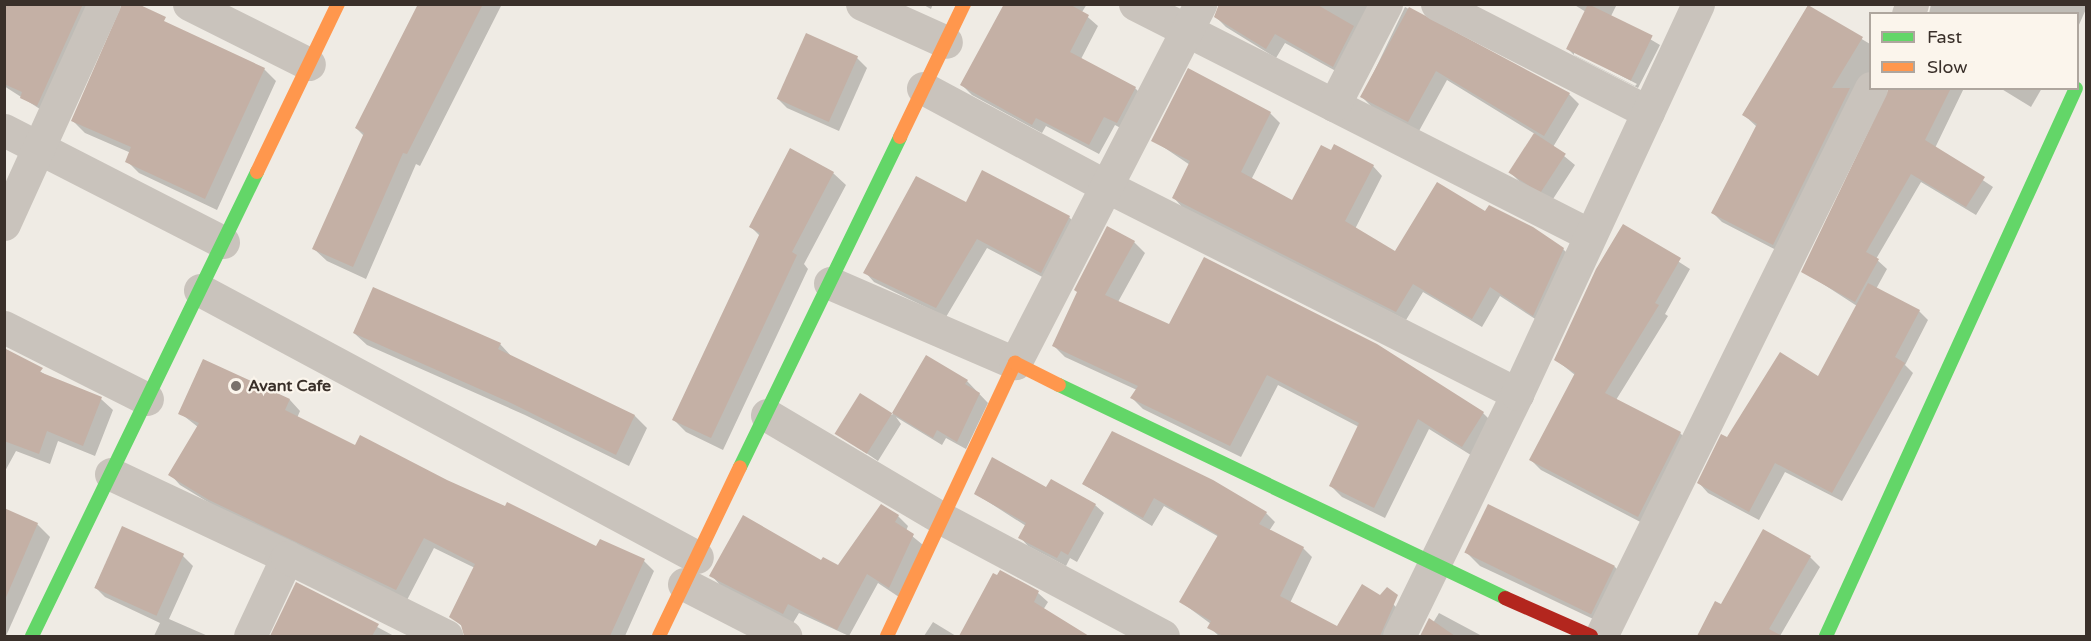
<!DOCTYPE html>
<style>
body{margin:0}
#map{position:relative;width:2091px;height:641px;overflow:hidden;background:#efebe4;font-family:"Varela Round",sans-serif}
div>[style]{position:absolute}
.shadow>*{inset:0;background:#0003}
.building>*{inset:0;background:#c4b0a5;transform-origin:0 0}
.street>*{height:33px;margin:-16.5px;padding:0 16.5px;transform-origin:16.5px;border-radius:16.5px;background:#c9c3bc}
.fast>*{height:14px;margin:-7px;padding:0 7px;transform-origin:7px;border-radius:7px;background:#63d668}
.slow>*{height:14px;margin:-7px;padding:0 7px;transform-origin:7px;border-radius:7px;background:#ff974d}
.jam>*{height:14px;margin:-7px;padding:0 7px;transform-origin:7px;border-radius:7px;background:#b3261e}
.dots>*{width:16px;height:16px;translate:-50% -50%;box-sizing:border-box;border:3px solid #fbf5ec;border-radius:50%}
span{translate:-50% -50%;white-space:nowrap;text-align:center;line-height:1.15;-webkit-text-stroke:4.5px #fbf5ec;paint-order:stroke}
.poi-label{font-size:16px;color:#3a302a;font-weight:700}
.left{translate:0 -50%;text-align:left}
.frame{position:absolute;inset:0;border:6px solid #3a302a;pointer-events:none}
.legend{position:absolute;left:1869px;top:12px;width:210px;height:78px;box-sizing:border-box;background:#fbf5ec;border:2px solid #aea69e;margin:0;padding:8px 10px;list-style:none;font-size:18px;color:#3a302a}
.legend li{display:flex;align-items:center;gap:12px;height:30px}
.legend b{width:30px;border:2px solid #aea69e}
</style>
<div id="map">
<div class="shadow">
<div style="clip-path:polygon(8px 4px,95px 4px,43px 111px,4px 86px,4px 12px)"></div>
<div style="clip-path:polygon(420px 4px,502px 4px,420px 166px,416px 164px,366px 279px,327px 261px,314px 249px,364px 136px,356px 128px)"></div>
<div style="clip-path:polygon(922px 4px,933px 4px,931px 9px)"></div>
<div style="clip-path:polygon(1005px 4px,1087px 4px,1082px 12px,1098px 26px,1081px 59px,1135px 88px,1145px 98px,1128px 132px,1115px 125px,1099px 154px,1046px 126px,1042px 133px,972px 95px,962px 85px)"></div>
<div style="clip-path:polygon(1220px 4px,1380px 4px,1343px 75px,1285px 43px,1276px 58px,1226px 27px,1216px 17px)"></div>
<div style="clip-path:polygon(evenodd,1573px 4px,1617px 4px,1611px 16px,1660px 45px,1638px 88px,1575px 56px,1567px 48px,1586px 12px,1573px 4px,1574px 51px,1637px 84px,1635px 86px,1574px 55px,1574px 51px)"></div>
<div style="clip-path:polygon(1931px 4px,2086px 4px,2086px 9px,2078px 27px,2078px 14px,1929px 14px)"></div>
<div style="clip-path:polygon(1405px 7px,1569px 94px,1579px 104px,1553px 147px,1575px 165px,1553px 199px,1521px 183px,1511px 173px,1535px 134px,1447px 80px,1419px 131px,1372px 107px,1362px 97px)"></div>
<div style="clip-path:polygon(1808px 7px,1870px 44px,1870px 84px,1782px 253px,1722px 222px,1713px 213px,1757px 127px,1744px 115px)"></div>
<div style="clip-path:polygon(857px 58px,867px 68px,839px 131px,787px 108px,777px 98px)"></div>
<div style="clip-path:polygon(264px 69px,276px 81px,217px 210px,139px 173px,127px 161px,131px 153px,85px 133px,73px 121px)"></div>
<div style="clip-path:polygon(1889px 88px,1964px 88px,1935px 148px,1993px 187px,1976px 215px,1921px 182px,1876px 259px,1887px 269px,1876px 289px,1919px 311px,1928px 320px,1905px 365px,1913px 373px,1842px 501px,1785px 472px,1759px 520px,1708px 493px,1699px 483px,1728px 439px,1819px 378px,1857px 306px,1803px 271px,1889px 97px)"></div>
<div style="clip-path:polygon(2000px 88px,2042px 88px,2031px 107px)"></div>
<div style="clip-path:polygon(1270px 113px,1280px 123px,1251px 180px,1293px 202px,1373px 166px,1382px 176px,1355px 229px,1396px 254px,1486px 213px,1563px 249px,1573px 259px,1543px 324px,1500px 296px,1482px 327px,1423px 292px,1406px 320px,1183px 208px,1174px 198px,1190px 165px,1153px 140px)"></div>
<div style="clip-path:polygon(833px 173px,846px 185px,804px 264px,808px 269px,723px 450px,686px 432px,674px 420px,760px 236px,750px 226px)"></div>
<div style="clip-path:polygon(966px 204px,1069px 217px,1078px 227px,1050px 281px,987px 248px,946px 317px,874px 282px,865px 272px)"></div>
<div style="clip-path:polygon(1623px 226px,1690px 269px,1665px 314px,1668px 316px,1616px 400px,1680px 433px,1690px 443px,1648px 526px,1541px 470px,1531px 460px,1575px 375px,1555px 359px)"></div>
<div style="clip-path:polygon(1134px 242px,1145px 253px,1118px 302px,1169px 326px,1483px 413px,1494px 424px,1474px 457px,1429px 429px,1385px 518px,1342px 497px,1331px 486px,1359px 427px,1278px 385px,1241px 457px,1143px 409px,1132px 398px,1137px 390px,1065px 357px,1053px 345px)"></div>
<div style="clip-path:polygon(354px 333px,500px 344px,512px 357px,635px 416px,647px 428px,629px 466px,525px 415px,367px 345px)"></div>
<div style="clip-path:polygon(4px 348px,52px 379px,101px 399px,113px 410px,95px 456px,58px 441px,50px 464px,16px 451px,4px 473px)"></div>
<div style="clip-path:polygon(927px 357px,967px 381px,988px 403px,966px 449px,946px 438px,942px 445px,896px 417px,901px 424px,878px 461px,837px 433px,861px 395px,892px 415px)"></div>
<div style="clip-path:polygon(204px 361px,290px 400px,300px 411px,297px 418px,355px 447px,446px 481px,597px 548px,644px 561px,654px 571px,625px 636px,464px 636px,464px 628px,451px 616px,475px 568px,434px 548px,407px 600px,221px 510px,180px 485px,170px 474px,198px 427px,180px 413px)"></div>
<div style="clip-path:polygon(1083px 484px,1266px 513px,1275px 522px,1269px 531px,1303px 548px,1312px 557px,1290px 603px,1337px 628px,1393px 604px,1402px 613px,1393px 636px,1219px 636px,1209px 627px,1211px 624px,1181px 602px,1219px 537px,1164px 506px,1152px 526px)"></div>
<div style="clip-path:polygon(1047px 489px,1095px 505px,1104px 513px,1077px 562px,1070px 558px,1066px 566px,1028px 546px,1020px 537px,1026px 526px,976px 494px)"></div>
<div style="clip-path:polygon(4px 510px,37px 524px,50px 537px,6px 636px)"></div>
<div style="clip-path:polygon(898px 516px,908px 526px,906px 531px,923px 545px,899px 597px,878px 583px,849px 636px,799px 613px,793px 623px,721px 586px,711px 575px,822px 562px,838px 567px)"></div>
<div style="clip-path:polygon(123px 528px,183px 556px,193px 566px,169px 619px,208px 636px,154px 636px,160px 623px,105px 597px,95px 587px)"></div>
<div style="clip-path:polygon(1466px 552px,1614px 566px,1628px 580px,1606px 625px,1480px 566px)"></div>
<div style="clip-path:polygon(1810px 557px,1820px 567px,1780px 636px,1698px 636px,1716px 603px,1722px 606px)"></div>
<div style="clip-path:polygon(1000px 572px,1038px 593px,1048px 602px,1043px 610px,1084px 636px,961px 636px,993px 575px,998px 577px)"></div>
<div style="clip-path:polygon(297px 584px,394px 636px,272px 636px)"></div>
<div style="clip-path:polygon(1439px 613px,1482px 636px,1425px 636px)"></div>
<div style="clip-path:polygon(933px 622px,956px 636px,924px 636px)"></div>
</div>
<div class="building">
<div style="clip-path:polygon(4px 4px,83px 4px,37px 106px,20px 98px,22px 92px,4px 84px)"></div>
<div style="clip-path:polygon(122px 4px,138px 4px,166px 17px,164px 21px,265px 68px,205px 199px,125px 162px,131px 147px,71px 121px)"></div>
<div style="clip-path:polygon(418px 4px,483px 4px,407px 154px,403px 153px,353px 267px,312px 249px,364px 133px,355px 128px)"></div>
<div style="clip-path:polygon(1004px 4px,1069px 4px,1089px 15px,1070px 52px,1136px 87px,1117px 123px,1104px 117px,1089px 145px,1036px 118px,1032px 125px,960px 85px)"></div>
<div style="clip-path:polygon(1219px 4px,1316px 4px,1354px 26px,1333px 67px,1275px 34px,1266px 49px,1214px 17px)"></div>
<div style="left:1588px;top:4px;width:72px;height:50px;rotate:26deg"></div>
<div style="clip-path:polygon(1808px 5px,1863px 37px,1832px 88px,1850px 88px,1773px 245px,1711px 213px,1757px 124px,1742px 115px)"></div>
<div style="clip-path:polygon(1409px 7px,1570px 93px,1544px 136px,1436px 71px,1408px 122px,1360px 97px)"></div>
<div style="left:806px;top:33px;width:57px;height:72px;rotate:24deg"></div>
<div style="clip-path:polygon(1188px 68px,1271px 112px,1241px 172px,1292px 200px,1321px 145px,1331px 150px,1334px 144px,1374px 165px,1345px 221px,1395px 251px,1437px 182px,1485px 211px,1489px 205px,1533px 227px,1564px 248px,1533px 316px,1490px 287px,1472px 319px,1413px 284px,1396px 312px,1172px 198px,1190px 161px,1151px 141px)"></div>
<div style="clip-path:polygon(1889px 88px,1951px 88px,1925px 140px,1985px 177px,1966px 207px,1911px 174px,1866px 252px,1879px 259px,1855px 302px,1801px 272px)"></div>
<div style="left:1534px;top:133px;width:38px;height:47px;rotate:33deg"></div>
<div style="clip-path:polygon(790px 148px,834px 172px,792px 252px,797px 255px,711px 438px,672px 420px,760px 233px,749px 227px)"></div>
<div style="clip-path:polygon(982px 170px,1070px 216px,1041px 273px,977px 239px,936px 308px,863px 273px,916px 176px,966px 202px)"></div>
<div style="clip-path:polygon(1623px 224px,1681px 258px,1655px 303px,1659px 305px,1605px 393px,1681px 432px,1638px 517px,1529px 460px,1575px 373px,1554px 360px,1596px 269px)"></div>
<div style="clip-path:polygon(1107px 226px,1135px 241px,1105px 295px,1169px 324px,1204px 257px,1377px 344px,1484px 412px,1462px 447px,1418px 419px,1374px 508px,1329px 486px,1359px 423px,1267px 375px,1230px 446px,1130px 398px,1138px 386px,1052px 346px,1077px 292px,1074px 290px)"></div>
<div style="clip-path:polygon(1868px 283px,1920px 310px,1895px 357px,1905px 363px,1832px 493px,1775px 463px,1749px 512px,1697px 483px,1721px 434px,1727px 437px,1780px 352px,1818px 376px)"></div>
<div style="clip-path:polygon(373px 287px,501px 343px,498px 349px,635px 415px,616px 455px,511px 403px,353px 333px)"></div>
<div style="clip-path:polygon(4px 348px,43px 368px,40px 372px,102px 397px,83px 446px,47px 431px,39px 454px,4px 441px)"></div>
<div style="clip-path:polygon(926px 355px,968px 380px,965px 384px,980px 393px,957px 442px,937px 430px,933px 438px,892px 413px)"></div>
<div style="clip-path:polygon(203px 359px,290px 399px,285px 410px,355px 445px,360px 435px,447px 480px,505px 506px,507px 502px,596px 546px,600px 539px,645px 559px,610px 636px,464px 636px,461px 625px,449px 617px,475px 564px,424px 538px,396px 590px,209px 500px,168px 475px,199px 423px,178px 414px)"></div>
<div style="left:860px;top:393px;width:38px;height:48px;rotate:32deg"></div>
<div style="clip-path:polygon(1112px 431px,1213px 480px,1267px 512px,1259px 524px,1304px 547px,1280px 596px,1337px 626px,1362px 584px,1380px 595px,1387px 587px,1398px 595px,1380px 636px,1223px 636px,1207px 628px,1211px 621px,1179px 602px,1218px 535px,1154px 498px,1143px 518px,1082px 484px)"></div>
<div style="clip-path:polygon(992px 457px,1046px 487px,1051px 479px,1096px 504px,1068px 555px,1061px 551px,1057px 558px,1018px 538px,1026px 523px,974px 494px)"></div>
<div style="clip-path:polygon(881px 504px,899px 515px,895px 522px,914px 534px,889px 588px,867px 574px,837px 630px,788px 604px,783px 614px,709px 576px,743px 515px,821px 560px,823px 557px,838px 565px)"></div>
<div style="left:1488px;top:504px;width:141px;height:54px;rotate:26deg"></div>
<div style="clip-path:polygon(4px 508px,38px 523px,4px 602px)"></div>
<div style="left:122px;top:526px;width:68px;height:68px;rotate:24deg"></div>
<div style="clip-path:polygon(1763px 529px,1811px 556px,1769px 629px,1782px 636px,1697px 636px,1715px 601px,1721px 604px)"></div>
<div style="clip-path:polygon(1000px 570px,1039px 591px,1034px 602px,1089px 636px,959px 636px,993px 573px,997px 575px)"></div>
<div style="clip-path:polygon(296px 582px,379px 624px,372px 636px,270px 636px)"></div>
<div style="clip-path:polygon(1429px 618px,1455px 636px,1420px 636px)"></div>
</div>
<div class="street">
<div style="left:189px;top:4px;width:134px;rotate:26.6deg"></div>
<div style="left:862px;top:4px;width:92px;rotate:24.3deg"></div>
<div style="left:1135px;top:4px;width:510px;rotate:26.92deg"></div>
<div style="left:1437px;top:4px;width:237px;rotate:27.1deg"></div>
<div style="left:1908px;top:14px;width:11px;rotate:-68deg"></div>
<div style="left:923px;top:88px;width:208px;rotate:28.2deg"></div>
<div style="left:1106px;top:186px;width:461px;rotate:26.8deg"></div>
<div style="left:1334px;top:105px;width:114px;rotate:-62.8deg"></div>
<div style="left:4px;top:130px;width:246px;rotate:27.1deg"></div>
<div style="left:4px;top:224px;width:242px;rotate:-65.6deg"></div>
<div style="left:830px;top:283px;width:202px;rotate:23.4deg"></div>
<div style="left:1015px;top:363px;width:404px;rotate:-62.7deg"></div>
<div style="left:200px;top:290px;width:564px;rotate:28.25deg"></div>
<div style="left:4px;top:327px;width:160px;rotate:26.7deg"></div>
<div style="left:767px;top:415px;width:204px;rotate:30.6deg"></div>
<div style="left:943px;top:519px;width:249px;rotate:28deg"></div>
<div style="left:111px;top:474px;width:195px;rotate:25.2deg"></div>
<div style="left:287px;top:557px;width:87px;rotate:115.1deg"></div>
<div style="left:287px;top:557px;width:178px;rotate:26.4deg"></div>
<div style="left:684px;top:584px;width:114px;rotate:27.2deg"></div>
<div style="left:1399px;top:636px;width:269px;rotate:-64deg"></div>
<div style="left:1517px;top:394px;width:430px;rotate:-65.1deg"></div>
<div style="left:1601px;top:636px;width:611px;rotate:-63.77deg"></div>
</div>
<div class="fast">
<div style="left:1059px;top:385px;width:494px;rotate:25.5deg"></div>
<div style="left:740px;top:467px;width:367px;rotate:-64.1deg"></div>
<div style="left:32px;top:636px;width:516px;rotate:-64.13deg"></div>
<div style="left:1826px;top:636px;width:602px;rotate:-65.48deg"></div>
</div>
<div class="slow">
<div style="left:900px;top:137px;width:148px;rotate:-64.3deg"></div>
<div style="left:257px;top:172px;width:187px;rotate:-64.3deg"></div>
<div style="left:659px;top:636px;width:187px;rotate:-64.4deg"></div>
<div style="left:887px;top:636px;width:302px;rotate:-64.9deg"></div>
<div style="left:1015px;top:363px;width:49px;rotate:26.6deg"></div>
</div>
<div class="jam">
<div style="left:1505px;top:598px;width:94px;rotate:23.8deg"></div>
</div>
<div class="dots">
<div style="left:236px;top:386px;background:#79716b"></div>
</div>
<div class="poi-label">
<span class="left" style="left:248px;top:386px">Avant Cafe</span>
</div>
<div class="frame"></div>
<ul class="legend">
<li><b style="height:8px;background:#63d668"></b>Fast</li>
<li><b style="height:8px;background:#ff974d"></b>Slow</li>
</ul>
</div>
